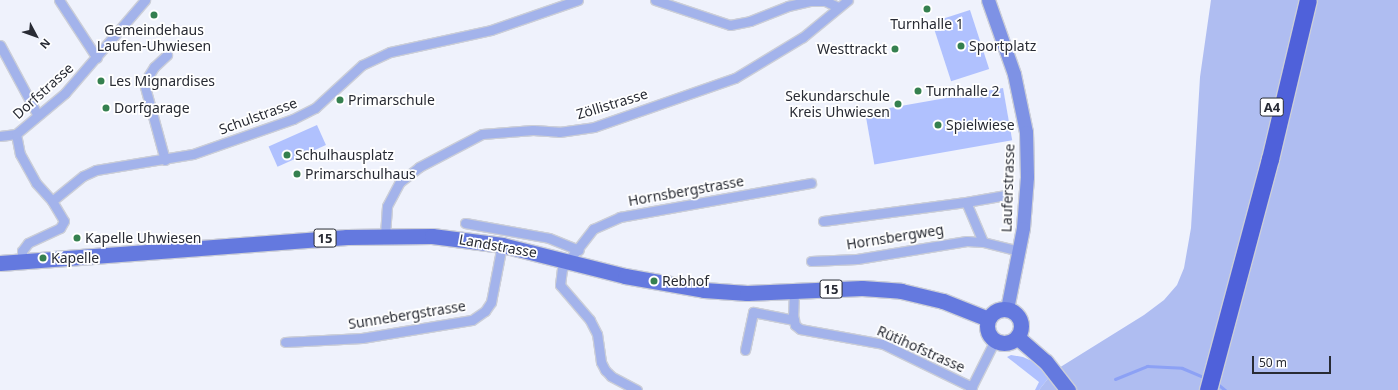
<!DOCTYPE html>
<meta charset="utf-8">
<style>
body{margin:0}
#map{position:relative;width:1398px;height:390px;overflow:hidden;background:#eff2fc;font-family:"Noto Sans",sans-serif}
div>[style]{position:absolute}
.green>*{inset:0;background:#b0c1fe;transform-origin:0 0}
.forest>*{inset:0;background:#afbdf1}
.stream>*{height:3px;margin:-1.5px;padding:0 1.5px;transform-origin:1.5px;border-radius:1.5px;background:#8ca1f5}
.roads{filter:drop-shadow(1px 0 #cbced8) drop-shadow(-1px 0 #cbced8) drop-shadow(0 1px #cbced8) drop-shadow(0 -1px #cbced8)}
.street>*{height:9px;margin:-4.5px;padding:0 4.5px;transform-origin:4.5px;border-radius:4.5px;background:#a3b3eb}
.secondary>*{height:13px;margin:-6.5px;padding:0 6.5px;transform-origin:6.5px;border-radius:6.5px;background:#7e92e5}
.primary>*{height:15px;margin:-7.5px;padding:0 7.5px;transform-origin:7.5px;border-radius:7.5px;background:#6479df}
.primary>.ring{margin:-7.5px;padding:0;box-sizing:content-box;background:none;border:15px solid #6479df;border-radius:50%}
.highway>*{height:17px;margin:-8.5px;padding:0 8.5px;transform-origin:8.5px;border-radius:8.5px;background:#4f61da}
.dots>*{width:11px;height:11px;translate:-50% -50%;box-sizing:border-box;border:2px solid #fff;border-radius:50%}
span{translate:-50% -50%;white-space:nowrap;text-align:center;line-height:1.15;-webkit-text-stroke:3.5px #fff;paint-order:stroke}
.shield-label span{padding:1px 3px;background:#fff;border:1px solid;border-radius:3px;-webkit-text-stroke-width:0}
.shield-label{font-size:13px;color:#282b34;font-weight:700}
.poi-label{font-size:14px;color:#282b34}
.left{translate:0 -50%;text-align:left}
.right{translate:-100% -50%;text-align:right}
.street-label{font-size:14px;color:#282b34}
.north{position:absolute;left:16px;top:16px;width:40px;height:40px;-webkit-text-stroke:3px #fff;paint-order:stroke;rotate:131deg;font-size:11px;font-weight:700;line-height:16px;text-align:center;color:#282b34}
.north::after{content:'';display:block;margin:auto;width:14px;height:18px;background:#282b34;clip-path:polygon(50% 0,100% 100%,50% 72%,0 100%)}
.scale{position:absolute;left:1252px;top:356px;width:79px;height:18px;box-sizing:border-box;border:2px solid #282b34;border-top:0;padding-left:5px;font-size:12px;line-height:14px;white-space:nowrap;color:#282b34;-webkit-text-stroke:3px #fff;paint-order:stroke}
</style>
<div id="map">
<div class="green">
<div style="left:970px;top:10px;width:62px;height:40px;rotate:72deg"></div>
<div style="left:1003px;top:88px;width:53px;height:140px;rotate:80deg"></div>
<div style="left:317px;top:125px;width:22px;height:53px;rotate:66deg"></div>
<div style="clip-path:polygon(1011px 355px,1023px 357px,1054px 371px,1039px 390px,1035px 390px,1039px 382px,1007px 357px)"></div>
</div>
<div class="forest">
<div style="clip-path:polygon(1211px 0,1398px 0,1398px 390px,1039px 390px,1054px 371px,1144px 315px,1164px 300px,1177px 285px,1184px 268px,1191px 228px,1200px 77px)"></div>
</div>
<div class="stream">
<div style="left:1115px;top:379px;width:35px;rotate:-22deg"></div>
<div style="left:1147px;top:366px;width:35px;rotate:3deg"></div>
<div style="left:1182px;top:368px;width:26px;rotate:23deg"></div>
<div style="left:1215px;top:382px;width:13px;rotate:39deg"></div>
</div>
<div class="roads">
<div class="street">
<div style="left:59px;top:0;width:69px;rotate:56.8deg"></div>
<div style="left:655px;top:0;width:79px;rotate:18.4deg"></div>
<div style="left:730px;top:25px;width:20px;rotate:-11deg"></div>
<div style="left:750px;top:21px;width:41px;rotate:-21.5deg"></div>
<div style="left:788px;top:6px;width:22px;rotate:-13deg"></div>
<div style="left:809px;top:1px;width:16px"></div>
<div style="left:825px;top:1px;width:14px;rotate:25deg"></div>
<div style="left:0;top:45px;width:78px;rotate:61.8deg"></div>
<div style="left:16px;top:134px;width:20px;rotate:79deg"></div>
<div style="left:20px;top:154px;width:33px;rotate:61deg"></div>
<div style="left:36px;top:183px;width:24px;rotate:48deg"></div>
<div style="left:52px;top:201px;width:23px;rotate:59deg"></div>
<div style="left:64px;top:221px;width:8px;rotate:120deg"></div>
<div style="left:60px;top:228px;width:35px;rotate:155deg"></div>
<div style="left:28px;top:243px;width:10px;rotate:127deg"></div>
<div style="left:22px;top:251px;width:10px;rotate:90deg"></div>
<div style="left:0;top:136px;width:16px;rotate:-7deg"></div>
<div style="left:16px;top:134px;width:64px;rotate:-39.9deg"></div>
<div style="left:65px;top:93px;width:123px;rotate:-49.3deg"></div>
<div style="left:165px;top:160px;width:80px;rotate:-105.3deg"></div>
<div style="left:144px;top:83px;width:19px;rotate:-58deg"></div>
<div style="left:154px;top:67px;width:18px;rotate:-43deg"></div>
<div style="left:52px;top:201px;width:40px;rotate:-39deg"></div>
<div style="left:83px;top:176px;width:14px;rotate:-25deg"></div>
<div style="left:96px;top:170px;width:98px;rotate:-9.4deg"></div>
<div style="left:193px;top:154px;width:106px;rotate:-19.3deg"></div>
<div style="left:293px;top:119px;width:25px;rotate:-27deg"></div>
<div style="left:315px;top:108px;width:64px;rotate:-42.5deg"></div>
<div style="left:362px;top:65px;width:31px;rotate:-25deg"></div>
<div style="left:390px;top:52px;width:103px;rotate:-12.3deg"></div>
<div style="left:491px;top:30px;width:92px;rotate:-19deg"></div>
<div style="left:966px;top:202px;width:39px;rotate:-10deg"></div>
<div style="left:823px;top:221px;width:144px;rotate:-7.6deg"></div>
<div style="left:966px;top:202px;width:43px;rotate:67deg"></div>
<div style="left:465px;top:223px;width:85px;rotate:10.1deg"></div>
<div style="left:549px;top:238px;width:32px;rotate:22deg"></div>
<div style="left:385px;top:235px;width:29px;rotate:-86deg"></div>
<div style="left:387px;top:206px;width:27px;rotate:-62deg"></div>
<div style="left:400px;top:182px;width:24px;rotate:-38deg"></div>
<div style="left:419px;top:167px;width:71px;rotate:-27.6deg"></div>
<div style="left:482px;top:134px;width:51px;rotate:-4.5deg"></div>
<div style="left:533px;top:130px;width:26px;rotate:4deg"></div>
<div style="left:559px;top:132px;width:35px;rotate:-8deg"></div>
<div style="left:594px;top:127px;width:149px;rotate:-19.2deg"></div>
<div style="left:735px;top:78px;width:79px;rotate:-31.1deg"></div>
<div style="left:803px;top:37px;width:58px;rotate:-39.4deg"></div>
<div style="left:811px;top:261px;width:46px;rotate:-2.5deg"></div>
<div style="left:857px;top:259px;width:111px;rotate:-9.3deg"></div>
<div style="left:967px;top:241px;width:16px;rotate:4deg"></div>
<div style="left:983px;top:242px;width:38px;rotate:14deg"></div>
<div style="left:794px;top:291px;width:24px;rotate:92deg"></div>
<div style="left:793px;top:315px;width:10px;rotate:79deg"></div>
<div style="left:795px;top:325px;width:6px;rotate:39deg"></div>
<div style="left:800px;top:329px;width:84px;rotate:10.2deg"></div>
<div style="left:883px;top:344px;width:99px;rotate:25.8deg"></div>
<div style="left:285px;top:342px;width:77px;rotate:-3deg"></div>
<div style="left:362px;top:338px;width:111px;rotate:-9.3deg"></div>
<div style="left:472px;top:320px;width:16px;rotate:-35deg"></div>
<div style="left:485px;top:311px;width:11px;rotate:-56deg"></div>
<div style="left:491px;top:302px;width:58px;rotate:-79.1deg"></div>
<div style="left:745px;top:350px;width:39px;rotate:-78deg"></div>
<div style="left:753px;top:312px;width:42px;rotate:11deg"></div>
<div style="left:637px;top:390px;width:30px;rotate:-152deg"></div>
<div style="left:611px;top:376px;width:8px;rotate:-135deg"></div>
<div style="left:605px;top:370px;width:9px;rotate:-117deg"></div>
<div style="left:601px;top:362px;width:28px;rotate:-98deg"></div>
<div style="left:597px;top:334px;width:16px;rotate:-117deg"></div>
<div style="left:590px;top:320px;width:46px;rotate:-130.6deg"></div>
<div style="left:560px;top:285px;width:16px;rotate:-83deg"></div>
<div style="left:562px;top:269px;width:51px;rotate:-52.2deg"></div>
<div style="left:593px;top:229px;width:30px;rotate:-24deg"></div>
<div style="left:620px;top:217px;width:194px;rotate:-10.1deg"></div>
<div style="left:970px;top:390px;width:56px;rotate:-63.4deg"></div>
</div>
<div class="secondary">
<div style="left:988px;top:0;width:78px;rotate:70.6deg"></div>
<div style="left:1014px;top:74px;width:59px;rotate:78.3deg"></div>
<div style="left:1026px;top:132px;width:45px;rotate:88.7deg"></div>
<div style="left:1027px;top:177px;width:51px;rotate:94.5deg"></div>
<div style="left:1023px;top:228px;width:83px;rotate:101.2deg"></div>
</div>
<div class="primary">
<div style="left:0;top:263px;width:348px;rotate:-4.3deg"></div>
<div style="left:347px;top:237px;width:85px;rotate:-0.7deg"></div>
<div style="left:432px;top:236px;width:71px;rotate:7.3deg"></div>
<div style="left:502px;top:245px;width:127px;rotate:14.1deg"></div>
<div style="left:625px;top:276px;width:80px;rotate:10deg"></div>
<div style="left:704px;top:290px;width:43px;rotate:4deg"></div>
<div style="left:747px;top:293px;width:115px;rotate:-2.5deg"></div>
<div style="left:862px;top:288px;width:39px;rotate:4deg"></div>
<div style="left:901px;top:291px;width:43px;rotate:13.4deg"></div>
<div style="left:943px;top:301px;width:48px;rotate:21.8deg"></div>
<div class="ring" style="left:987px;top:309px;width:19px;height:19px"></div>
<div style="left:1017px;top:337px;width:38px;rotate:41deg"></div>
<div style="left:1046px;top:362px;width:36px;rotate:52deg"></div>
</div>
<div class="highway">
<div style="left:1208px;top:390px;width:239px;rotate:-75deg"></div>
<div style="left:1270px;top:159px;width:163px;rotate:-76.6deg"></div>
</div>
</div>
<div class="dots">
<div style="left:927px;top:9px;background:#35804f"></div>
<div style="left:154px;top:15px;background:#35804f"></div>
<div style="left:961px;top:46px;background:#35804f"></div>
<div style="left:895px;top:49px;background:#35804f"></div>
<div style="left:101px;top:81px;background:#35804f"></div>
<div style="left:918px;top:91px;background:#35804f"></div>
<div style="left:340px;top:100px;background:#35804f"></div>
<div style="left:898px;top:104px;background:#35804f"></div>
<div style="left:106px;top:108px;background:#35804f"></div>
<div style="left:938px;top:125px;background:#35804f"></div>
<div style="left:287px;top:155px;background:#35804f"></div>
<div style="left:297px;top:174px;background:#35804f"></div>
<div style="left:77px;top:238px;background:#35804f"></div>
<div style="left:43px;top:258px;background:#35804f"></div>
<div style="left:654px;top:281px;background:#35804f"></div>
</div>
<div class="shield-label">
<span style="left:1272px;top:107px">A4</span>
<span style="left:325px;top:238px">15</span>
<span style="left:831px;top:289px">15</span>
</div>
<div class="poi-label">
<span style="left:927px;top:24px">Turnhalle 1</span>
<span style="left:154px;top:38px">Gemeindehaus<br>Laufen-Uhwiesen</span>
<span class="left" style="left:969px;top:46px">Sportplatz</span>
<span class="right" style="left:887px;top:49px">Westtrackt</span>
<span class="left" style="left:109px;top:81px">Les Mignardises</span>
<span class="left" style="left:926px;top:91px">Turnhalle 2</span>
<span class="right" style="left:890px;top:104px">Sekundarschule<br>Kreis Uhwiesen</span>
<span class="left" style="left:348px;top:100px">Primarschule</span>
<span class="left" style="left:114px;top:108px">Dorfgarage</span>
<span class="left" style="left:946px;top:125px">Spielwiese</span>
<span class="left" style="left:295px;top:155px">Schulhausplatz</span>
<span class="left" style="left:305px;top:174px">Primarschulhaus</span>
<span class="left" style="left:85px;top:238px">Kapelle Uhwiesen</span>
<span class="left" style="left:51px;top:258px">Kapelle</span>
<span class="left" style="left:662px;top:281px">Rebhof</span>
</div>
<div class="street-label">
<span style="left:43px;top:91px;rotate:-42deg">Dorfstrasse</span>
<span style="left:612px;top:104px;rotate:-17deg">Zöllistrasse</span>
<span style="left:258px;top:116px;rotate:-20deg">Schulstrasse</span>
<span style="left:1008px;top:188px;rotate:-88deg">Lauferstrasse</span>
<span style="left:686px;top:191px;rotate:-10deg">Hornsbergstrasse</span>
<span style="left:895px;top:237px;rotate:-9deg">Hornsbergweg</span>
<span style="left:498px;top:246px;rotate:10deg">Landstrasse</span>
<span style="left:407px;top:315px;rotate:-9deg">Sunnebergstrasse</span>
<span style="left:921px;top:349px;rotate:24deg">Rütihofstrasse</span>
</div>
<div class="north">N</div>
<div class="scale">50 m</div>
</div>
